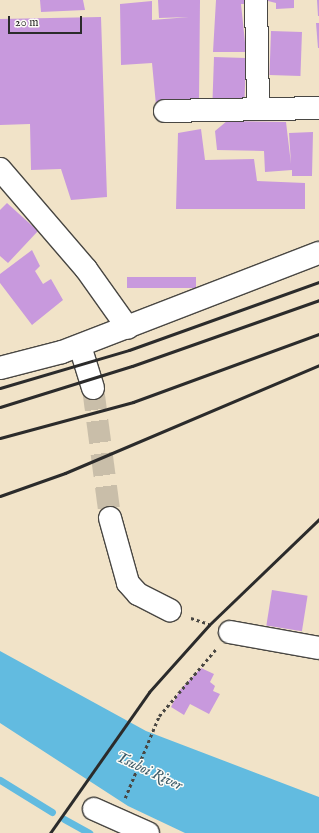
<!DOCTYPE html>
<style>
body{margin:0}
#map{position:relative;width:319px;height:833px;overflow:hidden;background:#f1e3c8;font-family:"IM FELL English",serif}
div>[style]{position:absolute}
.water>*{inset:0;background:#62bbe0}
.stream>*{height:7px;margin:-3.5px;padding:0 3.5px;transform-origin:3.5px;border-radius:3.5px;background:#62bbe0}
.building>*{inset:0;background:#c899dd;transform-origin:0 0}
.minor-tunnel>*{height:22px;margin-top:-11px;transform-origin:0;background:repeating-linear-gradient(90deg,#c9bea9 0 22px,transparent 0 33px)}
.path>*{height:2.5px;margin-top:-1.25px;transform-origin:0;background:repeating-linear-gradient(90deg,#494743 0 3px,transparent 0 6px)}
.roads{filter:drop-shadow(1px 0 #494743) drop-shadow(-1px 0 #494743) drop-shadow(0 1px #494743) drop-shadow(0 -1px #494743)}
.minor>*{height:22px;margin:-11px;padding:0 11px;transform-origin:11px;border-radius:11px;background:#fff}
.rail>*{height:3px;margin:-1.5px;padding:0 1.5px;transform-origin:1.5px;border-radius:1.5px;background:#2b2b2b}
span{translate:-50% -50%;white-space:nowrap;text-align:center;line-height:1.15;-webkit-text-stroke:3px #fdfcf7;paint-order:stroke}
.water-label{font-size:15px;color:#3e5d6a;font-style:italic}
.scale{position:absolute;left:8px;top:16px;width:74px;height:18px;box-sizing:border-box;border:2px solid #2b2b2b;border-top:0;padding-left:5px;font-size:12px;line-height:14px;white-space:nowrap;color:#2b2b2b;-webkit-text-stroke:3px #fdfcf7;paint-order:stroke}
</style>
<div id="map">
<div class="water">
<div style="clip-path:polygon(0 651px,146px 731px,319px 797px,319px 833px,185px 833px,128px 806px,0 723px)"></div>
</div>
<div class="stream">
<div style="left:0;top:780px;width:61px;rotate:31.6deg"></div>
<div style="left:64px;top:819px;width:29px;rotate:29deg"></div>
</div>
<div class="building">
<div style="clip-path:polygon(40px 0,83px 0,85px 10px,41px 12px)"></div>
<div style="clip-path:polygon(158px 0,200px 0,199px 101px,156px 105px,152px 63px,121px 65px,120px 4px,152px 1px,152px 20px,189px 17px,159px 18px)"></div>
<div style="clip-path:polygon(216px 0,246px 0,246px 4px,241px 4px,246px 52px,213px 52px)"></div>
<div style="clip-path:polygon(264px 0,294px 0,294px 8px,276px 9px,276px 3px)"></div>
<div style="clip-path:polygon(317px 0,319px 0,319px 16px,318px 16px)"></div>
<div style="clip-path:polygon(101px 17px,107px 197px,71px 200px,61px 169px,31px 170px,30px 124px,0 125px,0 19px)"></div>
<div style="clip-path:polygon(316px 23px,319px 23px,319px 48px,318px 48px)"></div>
<div style="left:271px;top:31px;width:31px;height:44px;rotate:2deg"></div>
<div style="left:214px;top:57px;width:32px;height:41px;rotate:2deg"></div>
<div style="clip-path:polygon(227px 121px,286px 122px,291px 164px,289px 133px,313px 132px,312px 176px,292px 176px,292px 170px,265px 172px,264px 151px,217px 150px,215px 131px)"></div>
<div style="clip-path:polygon(201px 129px,205px 160px,254px 159px,257px 181px,305px 183px,305px 209px,176px 209px,178px 133px)"></div>
<div style="clip-path:polygon(7px 203px,38px 231px,8px 263px,0 256px,0 210px)"></div>
<div style="clip-path:polygon(32px 250px,40px 266px,35px 271px,43px 284px,51px 279px,63px 300px,32px 325px,0 283px,0 274px)"></div>
<div style="left:196px;top:277px;width:11px;height:69px;rotate:90deg"></div>
<div style="left:272px;top:590px;width:36px;height:36px;rotate:9deg"></div>
<div style="clip-path:polygon(201px 668px,214px 674px,210px 682px,215px 686px,213px 691px,220px 694px,209px 714px,190px 704px,184px 715px,171px 707px,180px 690px)"></div>
</div>
<div class="minor-tunnel">
<div style="left:93px;top:388px;width:131px;rotate:82.5deg"></div>
</div>
<div class="path">
<div style="left:191px;top:618px;width:19px;rotate:18deg"></div>
<div style="left:125px;top:798px;width:89px;rotate:-67.5deg"></div>
<div style="left:159px;top:716px;width:88px;rotate:-49.6deg"></div>
</div>
<div class="roads">
<div class="minor">
<div style="left:256px;top:0;width:108px;rotate:88.9deg"></div>
<div style="left:165px;top:111px;width:154px;rotate:-1.1deg"></div>
<div style="left:0;top:169px;width:132px;rotate:49.3deg"></div>
<div style="left:86px;top:269px;width:72px;rotate:54.6deg"></div>
<div style="left:80px;top:346px;width:44px;rotate:72.8deg"></div>
<div style="left:0;top:368px;width:64px;rotate:-14.5deg"></div>
<div style="left:62px;top:352px;width:275px;rotate:-21.1deg"></div>
<div style="left:110px;top:518px;width:67px;rotate:74.5deg"></div>
<div style="left:128px;top:583px;width:15px;rotate:48deg"></div>
<div style="left:138px;top:594px;width:36px;rotate:27deg"></div>
<div style="left:230px;top:632px;width:90px;rotate:10.2deg"></div>
<div style="left:94px;top:809px;width:59px;rotate:24deg"></div>
</div>
</div>
<div class="rail">
<div style="left:0;top:388px;width:134px;rotate:-16.4deg"></div>
<div style="left:129px;top:350px;width:202px;rotate:-19.7deg"></div>
<div style="left:0;top:407px;width:138px;rotate:-17.3deg"></div>
<div style="left:132px;top:366px;width:198px;rotate:-19.4deg"></div>
<div style="left:0;top:438px;width:138px;rotate:-15.1deg"></div>
<div style="left:133px;top:402px;width:198px;rotate:-20.1deg"></div>
<div style="left:0;top:496px;width:69px;rotate:-19.5deg"></div>
<div style="left:65px;top:473px;width:276px;rotate:-23deg"></div>
<div style="left:50px;top:833px;width:172px;rotate:-54.9deg"></div>
<div style="left:149px;top:692px;width:90px;rotate:-48.2deg"></div>
<div style="left:209px;top:625px;width:153px;rotate:-43.9deg"></div>
</div>
<div class="water-label">
<span style="left:149px;top:771px;rotate:25deg">Tsuboi River</span>
</div>
<div class="scale">20 m</div>
</div>
